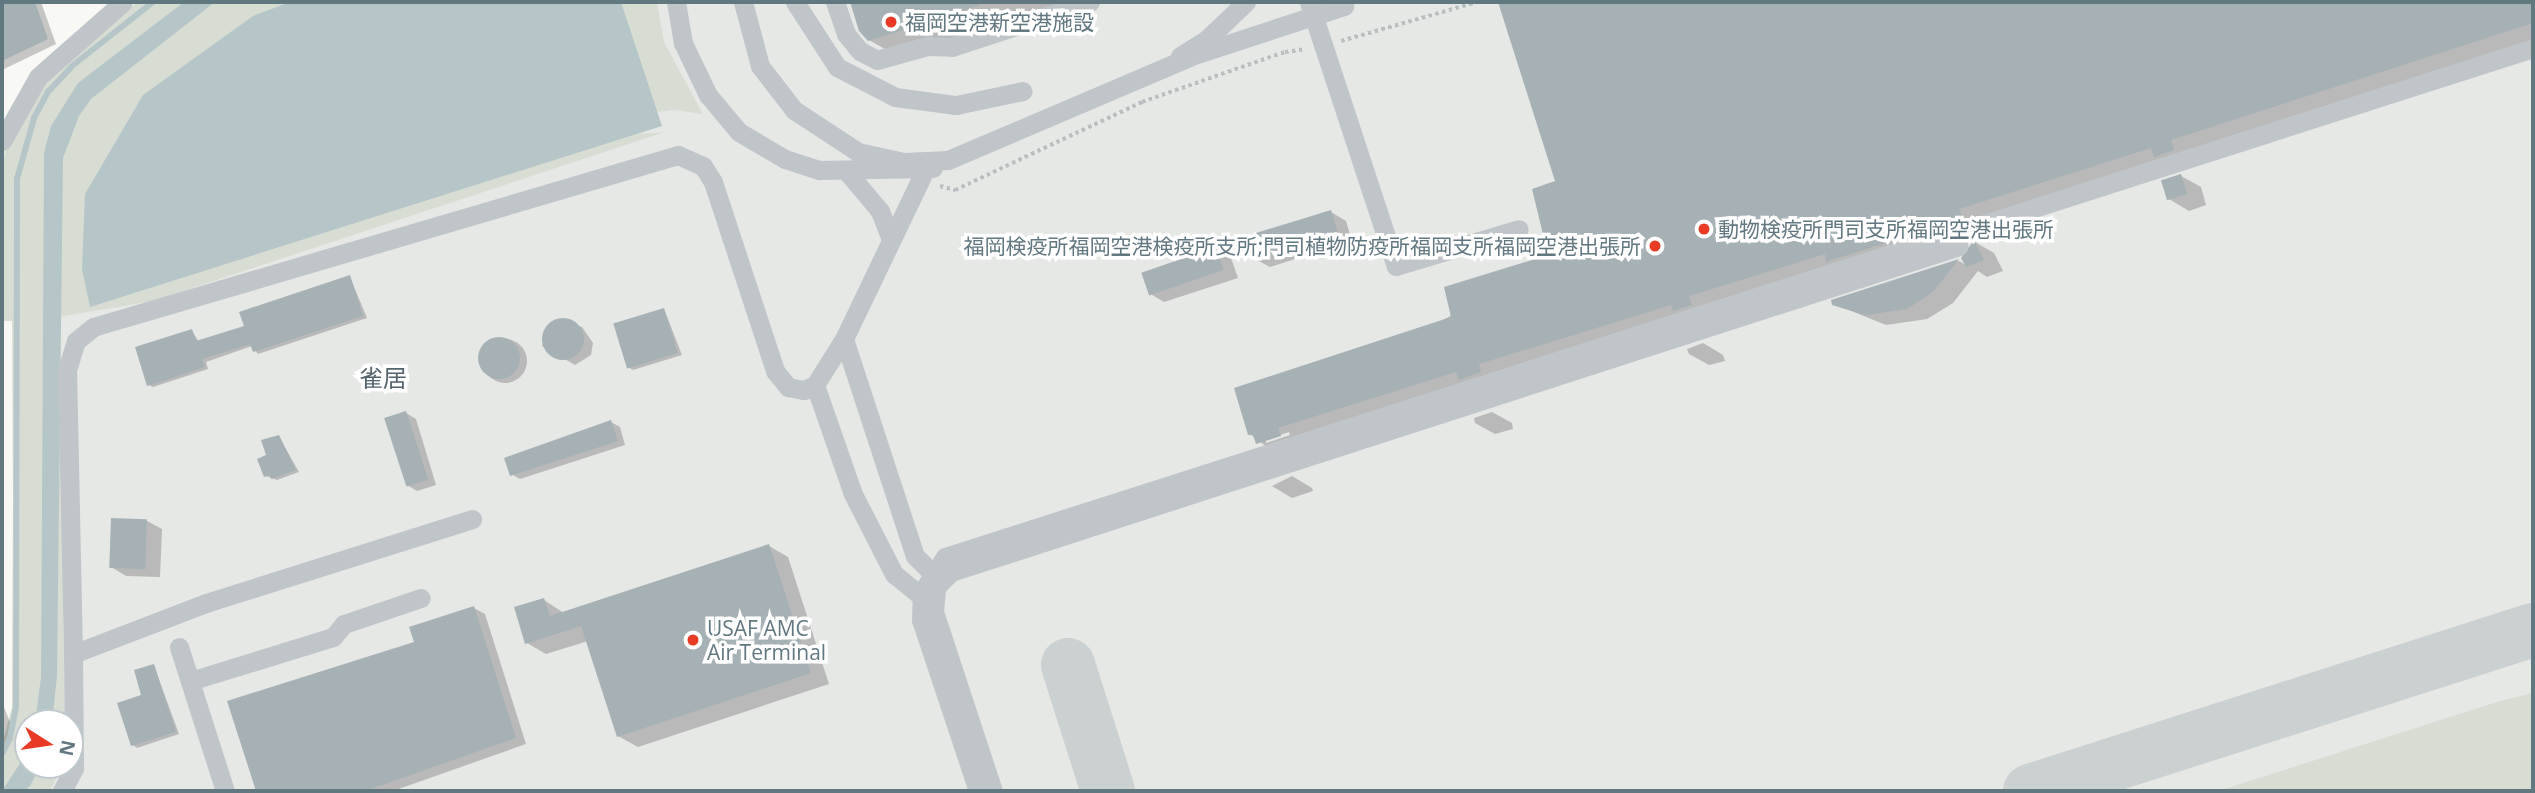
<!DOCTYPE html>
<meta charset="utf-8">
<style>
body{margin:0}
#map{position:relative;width:2535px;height:793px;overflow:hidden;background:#f8f8f5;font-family:"Open Sans","Noto Sans JP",sans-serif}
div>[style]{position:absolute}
.built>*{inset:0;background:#e6e8e6}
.green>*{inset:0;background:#d8ddd4}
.water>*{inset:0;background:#b6c6c8}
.shadow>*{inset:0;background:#0003}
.round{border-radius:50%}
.stream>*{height:6px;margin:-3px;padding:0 3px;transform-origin:3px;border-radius:3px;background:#b6c6c8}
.taxiway>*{height:54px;margin:-27px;padding:0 27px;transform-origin:27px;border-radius:27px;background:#cbd0d1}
.building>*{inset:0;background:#a5b1b5;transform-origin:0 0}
.path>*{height:3.5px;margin-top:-1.75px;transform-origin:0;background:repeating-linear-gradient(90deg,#b9bec0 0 3.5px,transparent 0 7px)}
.minor>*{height:19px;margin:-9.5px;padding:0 9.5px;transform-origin:9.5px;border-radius:9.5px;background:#bfc5c8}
.minor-bridge>*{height:19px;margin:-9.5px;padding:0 9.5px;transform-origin:9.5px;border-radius:9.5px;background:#bfc5c8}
.dots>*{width:19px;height:19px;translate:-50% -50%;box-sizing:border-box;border:4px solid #fff;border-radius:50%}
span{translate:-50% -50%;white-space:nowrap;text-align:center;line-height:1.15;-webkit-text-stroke:7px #fff;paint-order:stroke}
.poi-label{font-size:21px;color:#627881}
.left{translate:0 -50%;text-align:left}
.right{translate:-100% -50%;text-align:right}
.quarter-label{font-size:24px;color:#54646c}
.frame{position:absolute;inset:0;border:4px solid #627881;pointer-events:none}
.north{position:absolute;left:14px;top:709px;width:70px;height:70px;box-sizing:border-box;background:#fff;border:2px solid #c0c9cd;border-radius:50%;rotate:102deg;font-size:19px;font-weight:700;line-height:28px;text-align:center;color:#627881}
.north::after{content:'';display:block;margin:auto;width:24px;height:32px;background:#e83a25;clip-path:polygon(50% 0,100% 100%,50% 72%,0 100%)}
</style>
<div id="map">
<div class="built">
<div style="clip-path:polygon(207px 2px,2533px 2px,2533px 791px,12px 791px,31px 765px,70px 765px,46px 186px)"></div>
</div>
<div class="green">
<div style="clip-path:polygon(137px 2px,657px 2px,664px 42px,703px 114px,674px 110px,552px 124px,535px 141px,665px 132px,153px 301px,59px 317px,65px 723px,28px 723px,28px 765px,63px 765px,50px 791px,2px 791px,2px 745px,12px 707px,13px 499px,12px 321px,2px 321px,2px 167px,6px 146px,38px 87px,65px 59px)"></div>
<div style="clip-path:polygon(2533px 693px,2533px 791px,2218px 791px,2500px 701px)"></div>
</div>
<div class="water">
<div style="clip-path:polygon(184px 2px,215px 2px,91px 99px,79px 116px,63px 158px,57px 676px,52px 723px,35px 723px,41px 677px,44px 153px,51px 126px,78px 83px)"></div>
<div style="clip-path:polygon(290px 2px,621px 2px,662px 126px,90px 307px,82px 269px,85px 194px,143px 95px,253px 16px)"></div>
<div style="clip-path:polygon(28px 751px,28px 765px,41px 765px,30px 786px,24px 791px,2px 791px)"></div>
</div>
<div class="shadow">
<div style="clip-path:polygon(2px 2px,41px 2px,56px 44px,2px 70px)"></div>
<div style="clip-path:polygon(852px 2px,1088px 2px,906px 61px,869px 40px)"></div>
<div style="clip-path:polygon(evenodd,1499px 2px,2533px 2px,2533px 40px,1277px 455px,1250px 434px,1550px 257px,1558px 182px,1499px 2px,1289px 432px,1290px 435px,1266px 443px,1266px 440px,1289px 432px)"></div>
<div style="clip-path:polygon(2181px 176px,2201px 187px,2206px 205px,2189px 211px,2169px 199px)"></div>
<div style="clip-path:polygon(1331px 212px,1346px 221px,1352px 241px,1270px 267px,1255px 259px)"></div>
<div style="clip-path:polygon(1975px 242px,1994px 253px,2003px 271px,1987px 277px,1978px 271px,1953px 303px,1927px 319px,1886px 325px,1834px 304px,1959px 261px,1968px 266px)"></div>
<div style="clip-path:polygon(1216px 249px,1231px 258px,1238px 278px,1164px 302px,1149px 293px)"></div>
<div style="clip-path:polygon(350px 277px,367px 318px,258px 354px,252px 346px,206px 362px,208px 369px,153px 387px,149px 385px,192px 331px,199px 342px,246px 327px)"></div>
<div style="clip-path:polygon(664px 309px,682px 355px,633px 370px,628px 367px)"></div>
<div style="clip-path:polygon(558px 320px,582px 327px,593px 343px,591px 355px,575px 365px,542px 346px,548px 327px)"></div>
<div class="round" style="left:483px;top:339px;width:44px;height:44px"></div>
<div style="clip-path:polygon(1703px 343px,1723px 355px,1725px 361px,1709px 365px,1689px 354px,1687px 349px)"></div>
<div style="clip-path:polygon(1492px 412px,1512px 423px,1513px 429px,1495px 434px,1475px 423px,1474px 418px)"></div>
<div style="clip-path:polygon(406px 413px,416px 419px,436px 485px,417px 491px,407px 485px)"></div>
<div style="clip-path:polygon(611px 422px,620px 427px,625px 445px,520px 479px,511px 474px)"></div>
<div style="clip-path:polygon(279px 437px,299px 472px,277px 480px,266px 476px)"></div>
<div style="clip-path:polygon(1292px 476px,1312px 488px,1313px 491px,1292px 498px,1272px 486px)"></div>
<div style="clip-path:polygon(147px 521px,162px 529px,160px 577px,126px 576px,111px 567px)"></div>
<div style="clip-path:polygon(769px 546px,788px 557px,829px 684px,638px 747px,618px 736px,588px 641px,546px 654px,527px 643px,544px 600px,564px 613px)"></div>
<div style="clip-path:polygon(474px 608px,485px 614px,526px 744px,393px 791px,257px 791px,229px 702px,417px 643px)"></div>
<div style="clip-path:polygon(154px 666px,179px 734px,137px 748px,133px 745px)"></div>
<div style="clip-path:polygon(2px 702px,12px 727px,2px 749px)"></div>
</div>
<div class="stream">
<div style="left:2px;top:754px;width:18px;rotate:-63deg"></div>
<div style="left:10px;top:738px;width:32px;rotate:-79deg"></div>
<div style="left:16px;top:707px;width:528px;rotate:-89.89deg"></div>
<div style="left:17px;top:179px;width:63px;rotate:-74.4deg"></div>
<div style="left:34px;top:118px;width:30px;rotate:-62deg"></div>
<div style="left:48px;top:92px;width:35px;rotate:-47deg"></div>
<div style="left:72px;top:66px;width:103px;rotate:-38.3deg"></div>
</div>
<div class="taxiway">
<div style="left:1068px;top:665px;width:132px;rotate:72.4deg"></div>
<div style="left:2030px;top:791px;width:528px;rotate:-17.75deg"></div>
</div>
<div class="building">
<div style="clip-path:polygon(2px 2px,35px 2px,48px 39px,2px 61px)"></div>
<div style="clip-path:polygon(850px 2px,978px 2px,979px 5px,868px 41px,859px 31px)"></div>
<div style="clip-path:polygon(1498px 2px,2533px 2px,2533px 23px,2171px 140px,2174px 150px,2154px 157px,2151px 148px,1959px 209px,1963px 218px,1826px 262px,1825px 254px,1689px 296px,1692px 305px,1673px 311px,1671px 305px,1479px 364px,1481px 372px,1459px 380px,1456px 372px,1278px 428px,1281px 436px,1256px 444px,1253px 435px,1248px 435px,1234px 388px,1451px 317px,1444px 287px,1548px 255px,1532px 189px,1555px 181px)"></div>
<div style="left:2181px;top:174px;width:21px;height:21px;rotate:73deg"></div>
<div style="left:1331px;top:210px;width:24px;height:89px;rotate:73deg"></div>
<div style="clip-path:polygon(1974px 240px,1984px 260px,1966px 267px,1961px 258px)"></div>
<div style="left:1216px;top:247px;width:24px;height:79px;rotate:71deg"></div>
<div style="clip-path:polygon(1959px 259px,1933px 292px,1907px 309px,1865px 315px,1832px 305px,1831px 300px)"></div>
<div style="clip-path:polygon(350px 275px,363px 316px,253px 352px,250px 344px,202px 359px,205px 367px,147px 386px,135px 347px,192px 329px,196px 341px,244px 326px,239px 312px)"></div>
<div style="left:664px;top:308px;width:47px;height:53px;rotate:73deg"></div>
<div class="round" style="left:542px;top:318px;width:42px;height:42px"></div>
<div class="round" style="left:478px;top:337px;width:42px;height:42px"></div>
<div style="left:406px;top:411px;width:72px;height:23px;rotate:72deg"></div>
<div style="clip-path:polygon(611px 420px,618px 441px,510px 476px,504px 458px)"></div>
<div style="clip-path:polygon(279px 435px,296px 470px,271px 479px,270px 475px,264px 477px,257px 459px,266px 455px,261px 440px)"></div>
<div style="left:111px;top:518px;width:36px;height:50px;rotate:2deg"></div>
<div style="clip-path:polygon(769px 544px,811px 673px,617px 737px,581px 626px,525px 644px,514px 607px,544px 598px,550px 616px)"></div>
<div style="clip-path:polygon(474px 606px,516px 738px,365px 791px,256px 791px,227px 701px,414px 642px,409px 627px)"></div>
<div style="clip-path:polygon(154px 664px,176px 732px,131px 746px,117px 703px,141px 695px,134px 670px)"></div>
</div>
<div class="path">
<div style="left:1341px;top:41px;width:141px;rotate:-16deg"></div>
<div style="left:940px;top:186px;width:16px;rotate:15deg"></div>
<div style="left:955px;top:190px;width:207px;rotate:-25.2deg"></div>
<div style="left:1142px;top:102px;width:151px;rotate:-19.3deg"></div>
<div style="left:1285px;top:52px;width:21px;rotate:-8deg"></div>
</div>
<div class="minor">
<div style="left:676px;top:2px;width:42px;rotate:80.3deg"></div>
<div style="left:683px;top:43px;width:58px;rotate:64.3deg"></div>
<div style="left:708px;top:95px;width:48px;rotate:50deg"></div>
<div style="left:739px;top:132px;width:53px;rotate:30.4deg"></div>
<div style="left:785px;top:159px;width:36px;rotate:18deg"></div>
<div style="left:819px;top:170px;width:114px;rotate:-1deg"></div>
<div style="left:795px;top:2px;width:77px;rotate:57.1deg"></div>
<div style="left:837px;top:67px;width:65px;rotate:27.3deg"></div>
<div style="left:895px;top:97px;width:62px;rotate:7.5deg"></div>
<div style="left:956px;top:105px;width:68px;rotate:-11.8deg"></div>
<div style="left:835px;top:2px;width:34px;rotate:71deg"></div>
<div style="left:846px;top:34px;width:22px;rotate:51deg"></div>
<div style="left:860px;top:51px;width:19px;rotate:28deg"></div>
<div style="left:877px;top:60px;width:52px;rotate:-15.6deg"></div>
<div style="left:927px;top:46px;width:25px;rotate:2deg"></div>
<div style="left:952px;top:47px;width:145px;rotate:-18.1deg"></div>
<div style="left:1309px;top:2px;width:278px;rotate:71.8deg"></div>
<div style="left:1396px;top:266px;width:128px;rotate:-16.7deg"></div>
<div style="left:1180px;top:56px;width:32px;rotate:-32deg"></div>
<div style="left:1207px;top:39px;width:54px;rotate:-43.5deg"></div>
<div style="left:2px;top:141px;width:73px;rotate:-60.6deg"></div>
<div style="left:38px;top:77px;width:113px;rotate:-41.4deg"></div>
<div style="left:848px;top:173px;width:50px;rotate:49.9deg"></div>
<div style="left:880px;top:211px;width:28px;rotate:69deg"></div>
<div style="left:844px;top:339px;width:228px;rotate:71.9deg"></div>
<div style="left:915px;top:556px;width:23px;rotate:45deg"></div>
<div style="left:815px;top:385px;width:115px;rotate:70.8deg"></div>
<div style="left:853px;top:494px;width:90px;rotate:62.9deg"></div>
<div style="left:894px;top:574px;width:35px;rotate:39deg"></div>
<div style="left:179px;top:647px;width:151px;rotate:72.3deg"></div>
<div style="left:73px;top:654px;width:284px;rotate:-91.2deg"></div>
<div style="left:67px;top:370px;width:30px;rotate:-73deg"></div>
<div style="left:76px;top:341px;width:22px;rotate:-39deg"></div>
<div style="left:93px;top:327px;width:610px;rotate:-16.38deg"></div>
<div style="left:678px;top:155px;width:27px;rotate:24deg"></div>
<div style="left:703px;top:166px;width:19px;rotate:58deg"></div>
<div style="left:713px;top:182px;width:199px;rotate:71.8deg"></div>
<div style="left:775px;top:371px;width:21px;rotate:51deg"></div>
<div style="left:788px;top:387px;width:16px;rotate:11deg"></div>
<div style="left:804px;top:390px;width:12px;rotate:-24deg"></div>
<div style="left:815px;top:385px;width:54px;rotate:-57.8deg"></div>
<div style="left:844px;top:339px;width:185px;rotate:-64.4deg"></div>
<div style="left:190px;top:681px;width:150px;rotate:-17.1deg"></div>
<div style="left:333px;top:637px;width:17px;rotate:-50deg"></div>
<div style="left:344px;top:624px;width:81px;rotate:-18.7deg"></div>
<div style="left:62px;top:791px;width:26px;rotate:-62deg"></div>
<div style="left:74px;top:768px;width:114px;rotate:-90.5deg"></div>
<div style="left:73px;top:654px;width:142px;rotate:-21deg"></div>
<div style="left:206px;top:603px;width:279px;rotate:-17.5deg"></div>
<div style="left:978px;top:791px;width:180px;rotate:-108.4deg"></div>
<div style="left:921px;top:620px;width:28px;rotate:-88deg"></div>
<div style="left:922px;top:592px;width:42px;rotate:-56.7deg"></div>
<div style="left:945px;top:557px;width:1668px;rotate:-17.77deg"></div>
<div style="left:993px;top:791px;width:188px;rotate:-108.2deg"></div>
<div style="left:934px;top:612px;width:25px;rotate:-85deg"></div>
<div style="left:936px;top:587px;width:21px;rotate:-45deg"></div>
<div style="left:951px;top:572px;width:1059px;rotate:-17.92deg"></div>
</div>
<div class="minor-bridge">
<div style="left:743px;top:2px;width:66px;rotate:75.1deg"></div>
<div style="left:760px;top:66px;width:56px;rotate:52.3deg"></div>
<div style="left:794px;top:110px;width:77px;rotate:33.3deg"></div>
<div style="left:858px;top:152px;width:47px;rotate:12.3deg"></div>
<div style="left:904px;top:162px;width:44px;rotate:-2.6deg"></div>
<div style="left:948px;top:160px;width:267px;rotate:-23.1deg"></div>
<div style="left:1194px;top:55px;width:158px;rotate:-18.1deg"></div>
</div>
<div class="dots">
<div style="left:891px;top:22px;background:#e83a25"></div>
<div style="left:1704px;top:229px;background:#e83a25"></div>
<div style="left:1655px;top:246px;background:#e83a25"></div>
<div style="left:693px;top:640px;background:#e83a25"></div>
</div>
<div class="poi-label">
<span class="left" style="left:905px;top:22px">福岡空港新空港施設</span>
<span class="left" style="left:1718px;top:229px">動物検疫所門司支所福岡空港出張所</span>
<span class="right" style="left:1641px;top:246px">福岡検疫所福岡空港検疫所支所;門司植物防疫所福岡支所福岡空港出張所</span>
<span class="left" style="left:707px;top:640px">USAF AMC<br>Air Terminal</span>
</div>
<div class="quarter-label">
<span style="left:383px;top:378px">雀居</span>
</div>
<div class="frame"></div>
<div class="north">N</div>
</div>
